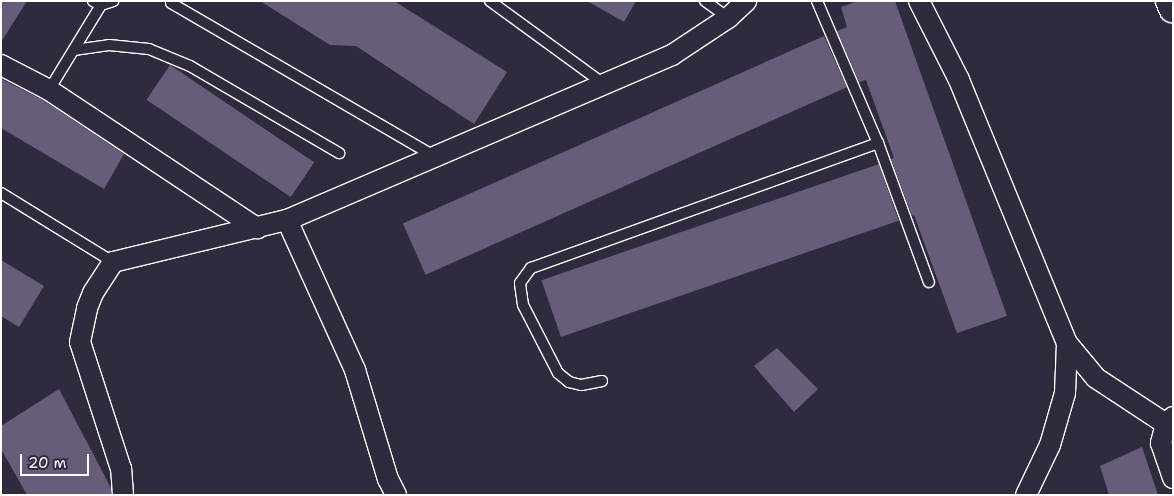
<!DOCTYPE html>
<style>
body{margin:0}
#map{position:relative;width:1174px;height:496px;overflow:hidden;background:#2f2a3d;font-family:"Shantell Sans",sans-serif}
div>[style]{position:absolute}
.building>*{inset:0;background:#675d7a;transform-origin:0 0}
.roads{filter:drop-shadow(1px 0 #fff) drop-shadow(-1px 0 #fff) drop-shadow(0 1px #fff) drop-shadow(0 -1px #fff)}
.lane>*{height:10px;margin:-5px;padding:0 5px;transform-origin:5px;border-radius:5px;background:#2f2a3d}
.street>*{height:20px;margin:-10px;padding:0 10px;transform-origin:10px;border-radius:10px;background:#2f2a3d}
.secondary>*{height:28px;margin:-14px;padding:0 14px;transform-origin:14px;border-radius:14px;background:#2f2a3d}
span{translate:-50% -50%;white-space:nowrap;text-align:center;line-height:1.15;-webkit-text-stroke:5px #2f2a3d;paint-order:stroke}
.frame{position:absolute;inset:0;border:2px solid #fff;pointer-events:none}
.scale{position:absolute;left:20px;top:454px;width:69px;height:22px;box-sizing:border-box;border:2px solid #fff;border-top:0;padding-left:6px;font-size:15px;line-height:18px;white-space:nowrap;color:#fff;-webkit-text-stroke:4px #2f2a3d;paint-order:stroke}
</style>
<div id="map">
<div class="building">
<div style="clip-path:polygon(1px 1px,27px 1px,1px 42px)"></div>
<div style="clip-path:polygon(260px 1px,394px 1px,507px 72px,474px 124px,356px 46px,330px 45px)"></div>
<div style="clip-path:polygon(587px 1px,636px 1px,624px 22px)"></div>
<div style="clip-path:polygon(858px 1px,895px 1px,1007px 316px,957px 333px,914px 215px,912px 216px,891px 159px,894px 158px,866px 80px,859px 82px,837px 31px,847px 27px,841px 7px)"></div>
<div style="left:824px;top:36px;width:56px;height:461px;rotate:66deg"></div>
<div style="left:170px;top:65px;width:174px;height:42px;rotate:34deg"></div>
<div style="clip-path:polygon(1px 79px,43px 100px,124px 154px,104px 189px,1px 128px)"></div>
<div style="left:879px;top:164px;width:60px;height:357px;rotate:71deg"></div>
<div style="clip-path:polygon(1px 260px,44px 286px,19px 327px,1px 316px)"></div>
<div style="clip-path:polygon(777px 348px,818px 389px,794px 412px,754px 366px)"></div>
<div style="clip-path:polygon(59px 389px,111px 488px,111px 495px,27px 495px,1px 449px,1px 426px)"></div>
<div style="clip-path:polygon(1142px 447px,1158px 495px,1109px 495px,1100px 466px)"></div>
</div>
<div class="roads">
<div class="lane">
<div style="left:93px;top:1px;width:9px;rotate:27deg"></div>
<div style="left:101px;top:5px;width:13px;rotate:-18deg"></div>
<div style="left:490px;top:1px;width:141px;rotate:36.1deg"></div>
<div style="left:705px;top:1px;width:29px;rotate:36deg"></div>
<div style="left:817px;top:1px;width:155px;rotate:66.8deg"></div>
<div style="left:878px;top:143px;width:148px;rotate:69.9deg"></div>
<div style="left:171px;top:3px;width:306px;rotate:30.2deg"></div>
<div style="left:74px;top:50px;width:35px;rotate:-8deg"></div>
<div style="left:109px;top:45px;width:40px;rotate:5.7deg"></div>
<div style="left:149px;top:49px;width:44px;rotate:22.5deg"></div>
<div style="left:190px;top:66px;width:173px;rotate:30.3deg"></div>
<div style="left:49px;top:90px;width:100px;rotate:-58.5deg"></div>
<div style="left:1px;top:193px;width:132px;rotate:31.6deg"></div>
<div style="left:602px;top:381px;width:21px;rotate:169deg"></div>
<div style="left:581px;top:385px;width:12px;rotate:-166deg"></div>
<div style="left:569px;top:382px;width:14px;rotate:-141deg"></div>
<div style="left:558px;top:373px;width:76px;rotate:-117.2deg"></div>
<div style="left:523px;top:305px;width:22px;rotate:-98deg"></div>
<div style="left:520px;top:283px;width:19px;rotate:-54deg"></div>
<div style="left:531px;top:268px;width:369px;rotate:-19.8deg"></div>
</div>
<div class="street">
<div style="left:919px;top:1px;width:89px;rotate:63.1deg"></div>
<div style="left:959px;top:80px;width:284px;rotate:67.7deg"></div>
<div style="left:1067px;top:343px;width:45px;rotate:50.4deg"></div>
<div style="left:1096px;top:378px;width:84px;rotate:33.3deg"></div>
<div style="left:1px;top:65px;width:54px;rotate:27.5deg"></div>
<div style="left:49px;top:90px;width:250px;rotate:33.6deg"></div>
<div style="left:287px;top:220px;width:165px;rotate:65.6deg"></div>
<div style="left:355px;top:370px;width:114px;rotate:73.2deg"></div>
<div style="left:388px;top:479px;width:18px;rotate:63deg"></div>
<div style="left:1173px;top:417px;width:10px;rotate:135deg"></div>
<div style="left:1166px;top:424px;width:20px;rotate:105deg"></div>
<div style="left:1161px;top:443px;width:37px;rotate:71deg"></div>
<div style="left:123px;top:495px;width:26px;rotate:-94deg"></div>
<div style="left:121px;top:469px;width:133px;rotate:-107.9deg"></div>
<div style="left:80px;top:342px;width:35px;rotate:-78deg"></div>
<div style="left:87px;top:308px;width:16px;rotate:-68deg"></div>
<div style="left:93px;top:293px;width:37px;rotate:-57deg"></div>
<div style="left:113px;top:262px;width:179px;rotate:-13.6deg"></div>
<div style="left:287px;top:220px;width:419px;rotate:-23.2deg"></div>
<div style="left:672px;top:55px;width:67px;rotate:-33.5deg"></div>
<div style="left:728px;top:18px;width:25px;rotate:-43deg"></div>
<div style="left:1026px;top:495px;width:55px;rotate:-64.4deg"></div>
<div style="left:1050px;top:445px;width:54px;rotate:-73.9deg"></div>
<div style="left:1065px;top:393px;width:50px;rotate:-87.7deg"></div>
</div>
<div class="secondary">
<div style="left:1170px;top:1px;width:8px;rotate:67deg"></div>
</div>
</div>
<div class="frame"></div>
<div class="scale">20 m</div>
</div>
